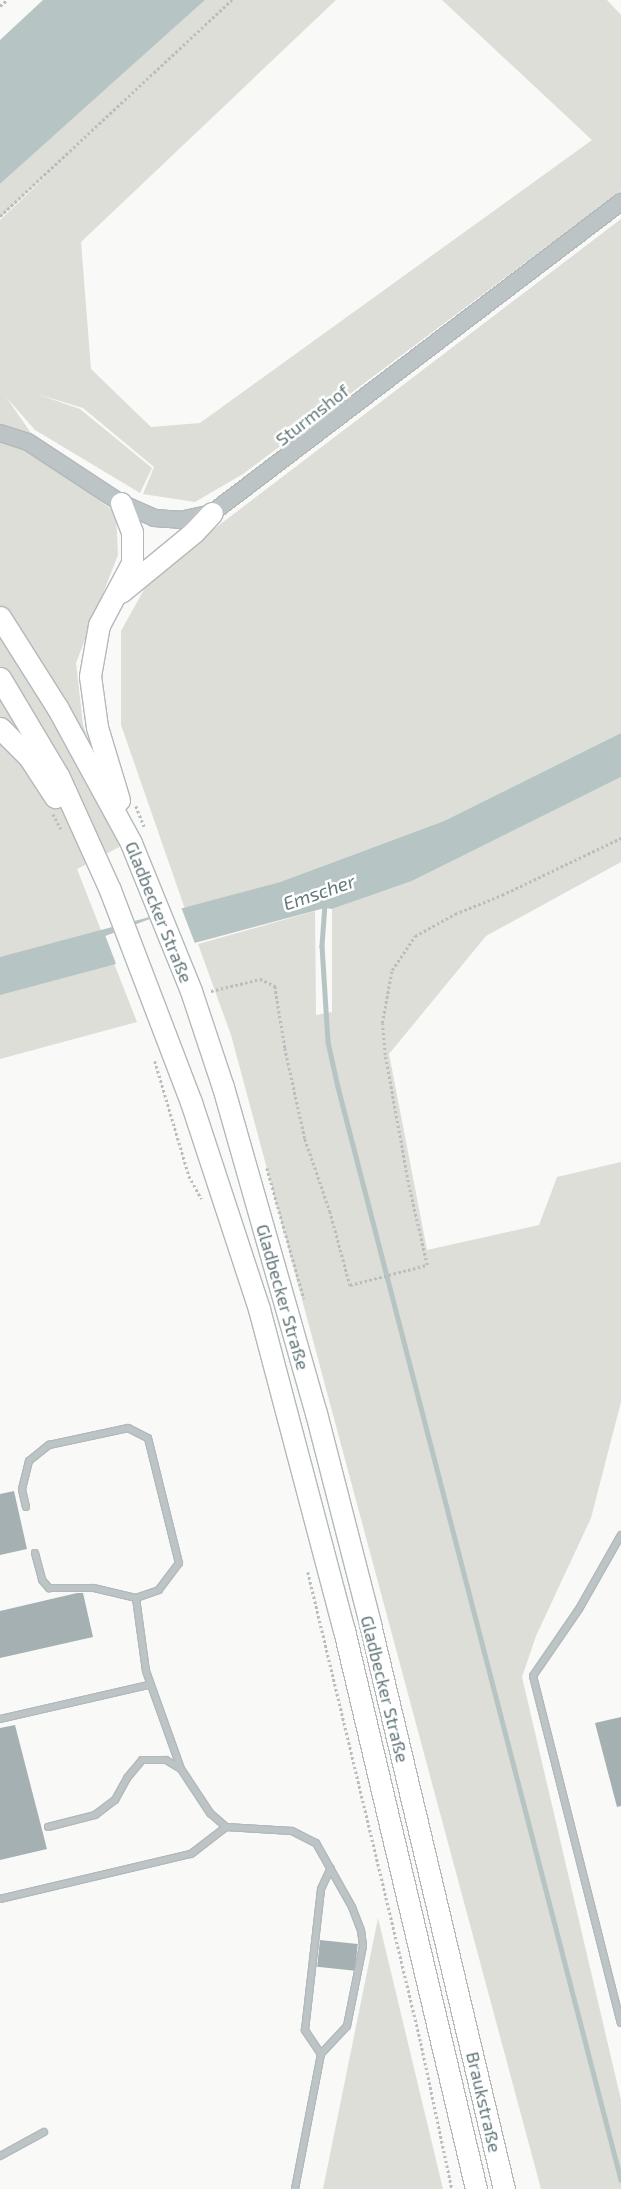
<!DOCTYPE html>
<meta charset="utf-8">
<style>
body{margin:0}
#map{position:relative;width:621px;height:2189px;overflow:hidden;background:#f9f9f8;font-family:"Exo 2",sans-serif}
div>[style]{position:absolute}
.green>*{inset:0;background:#dcded7}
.water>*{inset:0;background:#b6c5c4}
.pier>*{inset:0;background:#f9f9f8;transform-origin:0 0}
.stream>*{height:4.5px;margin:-2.25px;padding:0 2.25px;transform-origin:2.25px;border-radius:2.25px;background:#b6c5c4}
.building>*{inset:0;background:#a4b0b2;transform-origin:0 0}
.path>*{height:2.5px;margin-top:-1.25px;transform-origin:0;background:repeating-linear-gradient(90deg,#b8bdbe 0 2.5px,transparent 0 5px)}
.roads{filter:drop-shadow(1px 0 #b3b9bb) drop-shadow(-1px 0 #b3b9bb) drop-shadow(0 1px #b3b9bb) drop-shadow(0 -1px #b3b9bb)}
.service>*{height:6px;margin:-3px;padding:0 3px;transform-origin:3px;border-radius:3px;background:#bdc4c5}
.tertiary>*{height:16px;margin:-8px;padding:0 8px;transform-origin:8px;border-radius:8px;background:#bdc4c5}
.trunk>*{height:21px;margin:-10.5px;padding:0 10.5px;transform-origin:10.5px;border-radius:10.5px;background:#fff}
span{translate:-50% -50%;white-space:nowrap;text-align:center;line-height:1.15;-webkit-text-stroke:5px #fff;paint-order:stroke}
.street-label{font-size:18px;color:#63777a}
.water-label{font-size:19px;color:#627978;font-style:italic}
</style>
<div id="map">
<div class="green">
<div style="clip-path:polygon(205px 0,336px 0,81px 242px,91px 369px,151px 427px,200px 423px,592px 140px,442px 0,607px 0,621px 15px,621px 191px,243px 474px,195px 502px,143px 494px,154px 467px,83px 408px,34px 393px,80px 409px,152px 468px,140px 493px,35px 430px,6px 397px,54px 466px,116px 513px,118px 555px,76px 663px,83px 725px,127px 843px,77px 869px,137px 1022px,0 1059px,0 220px,57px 166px,0 218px,0 184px)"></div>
<div style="clip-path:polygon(621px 219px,621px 733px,444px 821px,280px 882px,185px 909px,121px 725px,121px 631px,151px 577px)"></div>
<div style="clip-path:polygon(621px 777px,621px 862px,486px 936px,389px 1054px,427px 1250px,539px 1225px,557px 1177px,621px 1162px,621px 1402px,591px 1518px,536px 1636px,522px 1677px,621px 2100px,621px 2189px,541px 2189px,231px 1035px,198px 944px,315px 911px,316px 1015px,332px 1012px,332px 909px,412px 881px)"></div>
<div style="clip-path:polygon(378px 1918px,443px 2189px,323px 2189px)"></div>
</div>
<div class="water">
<div style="clip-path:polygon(43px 0,205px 0,0 184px,0 40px)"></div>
<div style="clip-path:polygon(621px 733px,621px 777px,412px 881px,332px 909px,325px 908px,0 995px,0 957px,280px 882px,444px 821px)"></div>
</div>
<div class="pier">
<div style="left:181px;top:907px;width:43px;height:81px;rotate:69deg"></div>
</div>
<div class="stream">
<div style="left:325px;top:904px;width:42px;rotate:94.1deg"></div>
<div style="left:322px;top:946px;width:96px;rotate:86.4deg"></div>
<div style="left:328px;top:1042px;width:46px;rotate:77.5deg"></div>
<div style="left:338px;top:1087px;width:1129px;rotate:75.48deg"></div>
</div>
<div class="building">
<div style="clip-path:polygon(14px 1491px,27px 1549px,0 1555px,0 1494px)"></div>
<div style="clip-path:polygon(77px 1593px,83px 1593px,93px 1637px,0 1658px,0 1611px)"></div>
<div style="clip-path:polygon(621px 1717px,621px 1806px,617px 1807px,595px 1723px)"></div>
<div style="clip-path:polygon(15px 1725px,47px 1849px,0 1860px,0 1728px)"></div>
<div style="left:320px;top:1940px;width:38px;height:27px;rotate:6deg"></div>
</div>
<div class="path">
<div style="left:0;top:6px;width:9px;rotate:-41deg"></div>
<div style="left:0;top:216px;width:317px;rotate:-43deg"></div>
<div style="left:136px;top:806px;width:22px;rotate:68deg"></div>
<div style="left:53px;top:814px;width:17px;rotate:62deg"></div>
<div style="left:211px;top:991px;width:50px;rotate:-13.8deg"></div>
<div style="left:260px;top:979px;width:17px;rotate:25deg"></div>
<div style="left:275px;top:986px;width:63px;rotate:80.8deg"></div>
<div style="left:285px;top:1048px;width:93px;rotate:77.6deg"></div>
<div style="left:305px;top:1139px;width:76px;rotate:70.9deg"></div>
<div style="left:330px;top:1211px;width:77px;rotate:74.9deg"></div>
<div style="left:350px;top:1285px;width:80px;rotate:-14.6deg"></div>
<div style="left:427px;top:1265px;width:80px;rotate:-103deg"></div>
<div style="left:409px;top:1187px;width:134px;rotate:-100.3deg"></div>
<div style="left:385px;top:1055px;width:32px;rotate:-95deg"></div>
<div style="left:382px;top:1023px;width:54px;rotate:-79.3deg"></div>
<div style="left:392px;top:970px;width:41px;rotate:-55.9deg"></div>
<div style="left:415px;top:936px;width:46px;rotate:-28.8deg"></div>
<div style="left:455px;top:914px;width:51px;rotate:-22deg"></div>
<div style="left:502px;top:895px;width:132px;rotate:-25.6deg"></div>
<div style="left:155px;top:1061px;width:120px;rotate:73.5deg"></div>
<div style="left:189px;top:1176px;width:26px;rotate:61deg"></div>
<div style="left:267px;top:1168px;width:136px;rotate:74.2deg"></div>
<div style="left:308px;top:1572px;width:484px;rotate:76.5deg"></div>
<div style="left:421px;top:2043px;width:149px;rotate:78deg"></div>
</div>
<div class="roads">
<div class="service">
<div style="left:26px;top:1507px;width:18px;rotate:-103deg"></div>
<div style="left:22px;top:1489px;width:29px;rotate:-76deg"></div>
<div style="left:29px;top:1461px;width:26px;rotate:-39deg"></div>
<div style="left:49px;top:1445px;width:81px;rotate:-12.1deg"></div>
<div style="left:128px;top:1428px;width:22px;rotate:27deg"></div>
<div style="left:148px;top:1438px;width:129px;rotate:76.1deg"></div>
<div style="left:179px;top:1563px;width:34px;rotate:127deg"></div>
<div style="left:159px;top:1590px;width:24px;rotate:161deg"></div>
<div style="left:136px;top:1598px;width:74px;rotate:82.2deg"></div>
<div style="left:146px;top:1671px;width:104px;rotate:70.3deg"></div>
<div style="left:181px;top:1769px;width:53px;rotate:56.6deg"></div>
<div style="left:210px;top:1813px;width:21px;rotate:41deg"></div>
<div style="left:621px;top:1535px;width:85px;rotate:119.6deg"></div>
<div style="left:579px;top:1609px;width:81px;rotate:124.5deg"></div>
<div style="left:533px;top:1676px;width:358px;rotate:75.8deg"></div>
<div style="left:35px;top:1553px;width:28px;rotate:75deg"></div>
<div style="left:42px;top:1580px;width:11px;rotate:49deg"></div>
<div style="left:49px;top:1588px;width:45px"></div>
<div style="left:94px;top:1588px;width:43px;rotate:13.4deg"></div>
<div style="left:0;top:1719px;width:153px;rotate:-12.9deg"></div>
<div style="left:48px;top:1827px;width:49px;rotate:-14.3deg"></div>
<div style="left:95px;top:1815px;width:25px;rotate:-37deg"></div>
<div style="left:115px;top:1800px;width:25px;rotate:-61deg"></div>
<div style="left:127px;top:1778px;width:23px;rotate:-50deg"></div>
<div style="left:142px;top:1760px;width:24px"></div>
<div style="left:166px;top:1760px;width:17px;rotate:31deg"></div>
<div style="left:0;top:1899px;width:196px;rotate:-13.3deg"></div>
<div style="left:191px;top:1854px;width:44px;rotate:-37.6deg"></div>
<div style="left:226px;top:1827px;width:66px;rotate:3.5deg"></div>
<div style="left:292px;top:1831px;width:27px;rotate:27deg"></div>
<div style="left:316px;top:1843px;width:73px;rotate:60.6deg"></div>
<div style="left:352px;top:1907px;width:25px;rotate:69deg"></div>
<div style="left:361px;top:1930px;width:16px;rotate:83deg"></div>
<div style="left:363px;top:1946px;width:82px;rotate:101.3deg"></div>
<div style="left:347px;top:2026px;width:38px;rotate:133deg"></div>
<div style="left:321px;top:2054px;width:137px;rotate:100.9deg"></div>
<div style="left:321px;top:2054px;width:29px;rotate:-124deg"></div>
<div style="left:305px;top:2030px;width:142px;rotate:-83.5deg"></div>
<div style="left:321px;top:1889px;width:23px;rotate:-65deg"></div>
<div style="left:0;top:2156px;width:50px;rotate:-28.6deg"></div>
</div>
<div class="tertiary">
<div style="left:0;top:433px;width:29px;rotate:18deg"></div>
<div style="left:28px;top:442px;width:111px;rotate:33.3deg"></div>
<div style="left:121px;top:503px;width:36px;rotate:24deg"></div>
<div style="left:154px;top:518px;width:26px;rotate:4deg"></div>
<div style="left:180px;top:520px;width:33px;rotate:-12deg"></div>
<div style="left:212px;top:513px;width:514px;rotate:-37.25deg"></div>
</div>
<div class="trunk">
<div style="left:121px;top:592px;width:94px;rotate:-39.4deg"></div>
<div style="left:194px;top:532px;width:26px;rotate:-47deg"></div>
<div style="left:0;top:617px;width:107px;rotate:57.7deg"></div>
<div style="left:57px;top:707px;width:155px;rotate:61.4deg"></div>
<div style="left:131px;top:843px;width:160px;rotate:67.9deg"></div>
<div style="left:191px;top:991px;width:101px;rotate:71.6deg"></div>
<div style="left:223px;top:1087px;width:339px;rotate:74.1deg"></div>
<div style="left:316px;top:1413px;width:218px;rotate:75.6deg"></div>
<div style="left:370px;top:1624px;width:581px;rotate:76.66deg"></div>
<div style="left:0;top:678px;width:115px;rotate:59.2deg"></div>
<div style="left:59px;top:777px;width:124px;rotate:65.7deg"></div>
<div style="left:110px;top:890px;width:227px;rotate:69.1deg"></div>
<div style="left:191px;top:1102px;width:218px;rotate:71.8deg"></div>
<div style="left:259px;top:1309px;width:332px;rotate:75.2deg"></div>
<div style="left:344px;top:1630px;width:574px;rotate:76.71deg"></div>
<div style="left:0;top:728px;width:41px;rotate:45deg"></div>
<div style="left:29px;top:757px;width:48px;rotate:57deg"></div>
<div style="left:119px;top:800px;width:76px;rotate:-106.8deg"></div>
<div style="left:97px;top:727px;width:51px;rotate:-97.8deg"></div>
<div style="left:90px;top:676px;width:52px;rotate:-80deg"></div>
<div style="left:99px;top:625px;width:70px;rotate:-62deg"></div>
<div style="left:132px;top:563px;width:31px;rotate:-90deg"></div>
<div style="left:132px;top:532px;width:31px;rotate:-111deg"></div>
</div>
</div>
<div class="street-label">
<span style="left:312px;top:415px;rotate:-38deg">Sturmshof</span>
<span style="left:159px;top:912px;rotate:68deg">Gladbecker Straße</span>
<span style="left:283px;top:1297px;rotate:74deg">Gladbecker Straße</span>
<span style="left:385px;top:1689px;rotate:76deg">Gladbecker Straße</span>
<span style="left:484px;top:2102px;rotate:77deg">Braukstraße</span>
</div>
<div class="water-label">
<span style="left:319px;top:892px;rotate:-19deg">Emscher</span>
</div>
</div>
